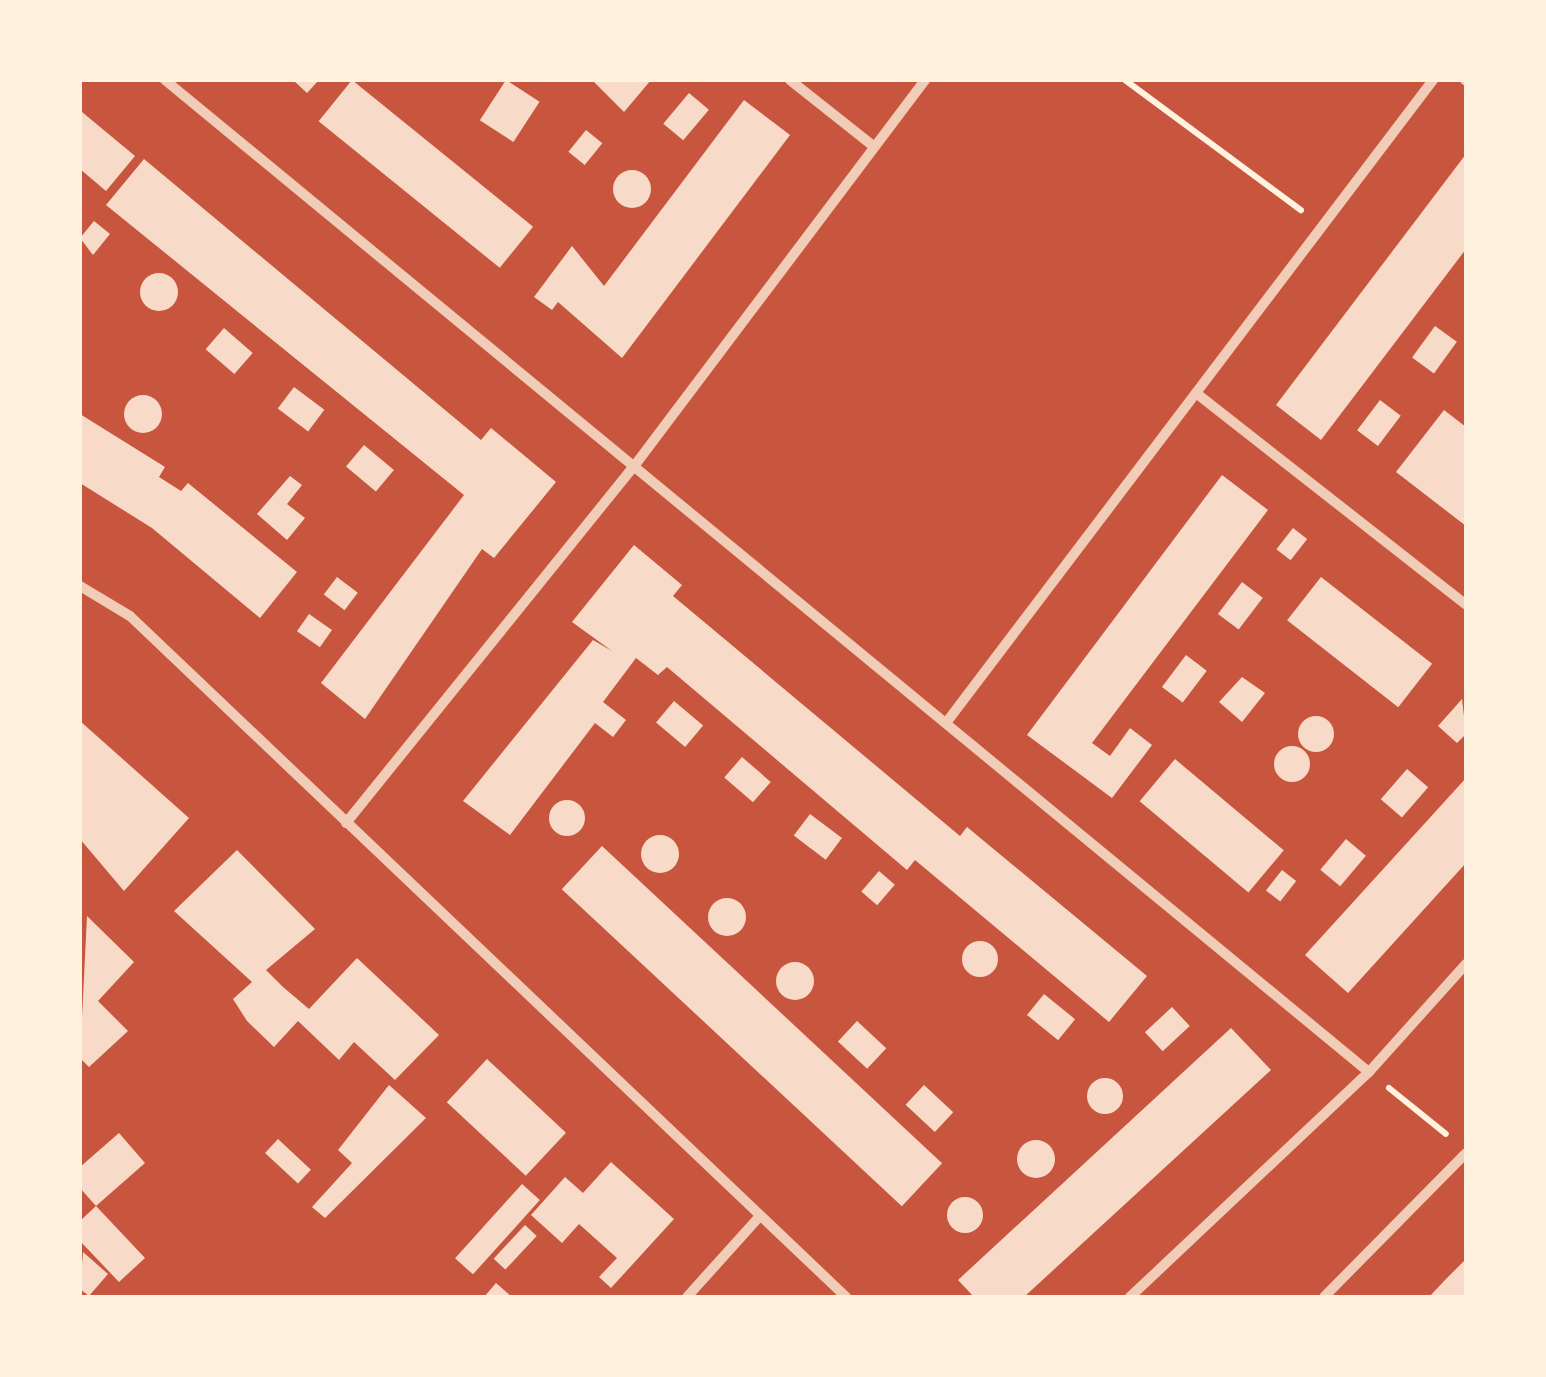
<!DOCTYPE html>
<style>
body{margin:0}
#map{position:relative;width:1546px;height:1377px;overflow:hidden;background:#c8553d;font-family:"PT Sans Narrow",sans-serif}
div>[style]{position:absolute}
.building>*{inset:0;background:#f7dbc8;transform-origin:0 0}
.round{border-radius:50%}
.path>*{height:6px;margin:-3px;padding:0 3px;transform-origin:3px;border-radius:3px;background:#fff3e0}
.minor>*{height:10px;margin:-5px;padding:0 5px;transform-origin:5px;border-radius:5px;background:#f1ccb7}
span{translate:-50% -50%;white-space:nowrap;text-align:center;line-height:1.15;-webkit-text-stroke:10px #fff3e0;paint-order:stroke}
.frame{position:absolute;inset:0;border:82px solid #fff3e0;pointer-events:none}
</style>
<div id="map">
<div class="building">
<div style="clip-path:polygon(293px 80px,319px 80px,307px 93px)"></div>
<div style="left:352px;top:80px;width:233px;height:53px;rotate:39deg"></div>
<div style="left:506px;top:80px;width:40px;height:48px;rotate:33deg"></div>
<div style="clip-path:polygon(592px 80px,651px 80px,624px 112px)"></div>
<div style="left:689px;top:93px;width:26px;height:40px;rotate:40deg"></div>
<div style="clip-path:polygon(744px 100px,790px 135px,622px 358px,558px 302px,552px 310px,534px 297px,572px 246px,604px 286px)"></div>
<div style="clip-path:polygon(82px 112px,135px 156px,106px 191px,80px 169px)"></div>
<div style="left:586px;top:130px;width:21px;height:28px;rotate:39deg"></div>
<div style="clip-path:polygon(1466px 154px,1466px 249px,1321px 440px,1276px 405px)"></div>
<div style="clip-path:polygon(144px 159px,481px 440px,491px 428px,556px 482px,494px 558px,482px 549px,365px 719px,321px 683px,464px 495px,106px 205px)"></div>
<div class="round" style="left:613px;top:170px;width:38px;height:38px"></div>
<div style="clip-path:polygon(94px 221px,110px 234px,93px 255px,80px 238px)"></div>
<div class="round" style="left:140px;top:273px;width:38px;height:38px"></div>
<div style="left:1435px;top:326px;width:27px;height:39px;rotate:36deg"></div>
<div style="left:224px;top:328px;width:38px;height:28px;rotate:41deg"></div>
<div style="left:294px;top:387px;width:38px;height:27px;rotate:37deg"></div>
<div class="round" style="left:124px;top:395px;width:38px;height:38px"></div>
<div style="left:1380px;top:400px;width:26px;height:38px;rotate:37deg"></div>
<div style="clip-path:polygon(1444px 410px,1466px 427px,1466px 526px,1396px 472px)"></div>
<div style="clip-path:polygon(80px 414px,165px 467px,159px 477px,181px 491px,188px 483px,297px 572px,260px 618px,152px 528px,80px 483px)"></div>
<div style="left:364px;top:445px;width:39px;height:28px;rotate:40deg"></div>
<div style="clip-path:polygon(1222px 475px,1268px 510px,1092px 743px,1110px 756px,1130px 728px,1152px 745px,1112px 798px,1027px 735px)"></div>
<div style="clip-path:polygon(290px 476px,302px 485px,287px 504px,305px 518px,287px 540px,257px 514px)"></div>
<div style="left:1293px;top:528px;width:18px;height:27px;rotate:38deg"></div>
<div style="clip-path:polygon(634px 545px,682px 585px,673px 596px,960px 836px,967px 827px,1147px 976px,1109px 1022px,915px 860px,907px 870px,667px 667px,658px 675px,636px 658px,603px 702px,626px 720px,613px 737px,595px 723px,510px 835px,463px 801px,593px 640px,612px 651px,572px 622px)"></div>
<div style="left:337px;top:577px;width:26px;height:22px;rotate:37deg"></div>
<div style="left:1321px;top:577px;width:141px;height:55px;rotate:38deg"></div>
<div style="left:1242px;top:582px;width:26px;height:40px;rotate:37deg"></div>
<div style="left:309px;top:614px;width:28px;height:21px;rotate:35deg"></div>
<div style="left:1186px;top:655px;width:26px;height:40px;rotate:37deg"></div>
<div style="clip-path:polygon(1242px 677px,1265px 693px,1242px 722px,1219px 702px)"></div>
<div style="clip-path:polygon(1462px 699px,1466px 734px,1457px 743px,1438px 726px)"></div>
<div style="left:674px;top:701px;width:38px;height:28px;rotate:40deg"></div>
<div class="round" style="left:1298px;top:716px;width:36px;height:36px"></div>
<div style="clip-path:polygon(80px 721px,189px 818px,124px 891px,80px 839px)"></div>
<div class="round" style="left:1274px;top:746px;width:36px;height:36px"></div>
<div style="left:742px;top:757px;width:38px;height:27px;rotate:41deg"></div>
<div style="left:1175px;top:759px;width:142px;height:55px;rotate:40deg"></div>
<div style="left:1407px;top:769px;width:28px;height:40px;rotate:41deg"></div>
<div style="clip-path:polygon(1466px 778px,1466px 863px,1348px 993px,1305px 955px)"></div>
<div class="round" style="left:549px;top:800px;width:36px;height:36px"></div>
<div style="left:810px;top:814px;width:40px;height:27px;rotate:37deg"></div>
<div class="round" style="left:641px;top:835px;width:38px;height:38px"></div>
<div style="left:1346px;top:839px;width:26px;height:40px;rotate:40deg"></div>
<div style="left:602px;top:846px;width:465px;height:59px;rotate:43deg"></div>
<div style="clip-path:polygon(237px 850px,315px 929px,266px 970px,283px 987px,309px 1009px,357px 958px,439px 1035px,395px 1080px,354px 1042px,339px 1060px,298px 1021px,274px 1047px,247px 1021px,233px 999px,252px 982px,174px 911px)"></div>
<div style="left:1282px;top:870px;width:18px;height:26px;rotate:38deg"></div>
<div style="left:879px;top:871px;width:21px;height:27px;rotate:41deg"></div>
<div class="round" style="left:708px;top:898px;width:38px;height:38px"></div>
<div style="clip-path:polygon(87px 916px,134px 962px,98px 1001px,128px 1031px,89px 1067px,80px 1058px)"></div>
<div class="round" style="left:962px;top:941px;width:36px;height:36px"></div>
<div class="round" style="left:776px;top:962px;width:38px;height:38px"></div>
<div style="left:1044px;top:994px;width:40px;height:27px;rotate:39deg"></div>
<div style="left:1172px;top:1007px;width:26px;height:37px;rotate:47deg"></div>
<div style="left:857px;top:1021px;width:40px;height:28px;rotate:43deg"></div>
<div style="clip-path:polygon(1231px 1028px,1271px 1070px,1024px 1297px,974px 1297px,958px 1280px)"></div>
<div style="left:487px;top:1059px;width:108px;height:59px;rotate:43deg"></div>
<div class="round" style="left:1087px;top:1078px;width:36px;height:36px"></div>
<div style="clip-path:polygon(389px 1085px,426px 1118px,325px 1218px,312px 1207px,352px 1163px,338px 1150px)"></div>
<div style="left:924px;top:1085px;width:40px;height:27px;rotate:43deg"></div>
<div style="clip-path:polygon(119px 1133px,145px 1163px,96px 1206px,80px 1188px,80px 1167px)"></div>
<div style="left:278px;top:1139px;width:45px;height:19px;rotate:43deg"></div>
<div class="round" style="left:1017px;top:1140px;width:38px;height:38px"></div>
<div style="clip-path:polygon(611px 1162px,674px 1219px,611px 1288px,599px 1277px,617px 1258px,579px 1224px,562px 1243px,531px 1215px,565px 1177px,583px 1193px)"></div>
<div style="left:522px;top:1184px;width:24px;height:100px;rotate:42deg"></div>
<div class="round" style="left:947px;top:1197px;width:36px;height:36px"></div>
<div style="clip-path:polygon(96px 1206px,145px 1258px,119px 1282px,80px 1241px,80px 1221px)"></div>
<div style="left:525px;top:1225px;width:16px;height:46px;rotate:43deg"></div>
<div style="clip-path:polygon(83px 1252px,108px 1274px,89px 1296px,80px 1289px)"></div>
<div style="clip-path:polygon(1466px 1259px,1466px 1297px,1429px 1297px,1445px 1280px)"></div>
<div style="clip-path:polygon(496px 1283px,512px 1297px,484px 1297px)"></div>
</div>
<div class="path">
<div style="left:1125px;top:80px;width:219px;rotate:36.5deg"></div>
<div style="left:1389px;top:1088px;width:73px;rotate:38.9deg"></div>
</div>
<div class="minor">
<div style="left:165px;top:80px;width:1560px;rotate:39.49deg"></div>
<div style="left:790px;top:80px;width:105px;rotate:38.4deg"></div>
<div style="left:1465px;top:80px;width:1px;rotate:45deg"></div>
<div style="left:1196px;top:393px;width:343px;rotate:38.1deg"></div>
<div style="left:80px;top:586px;width:58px;rotate:31deg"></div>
<div style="left:130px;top:616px;width:988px;rotate:43.56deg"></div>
<div style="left:949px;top:719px;width:802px;rotate:-52.86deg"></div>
<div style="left:346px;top:823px;width:460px;rotate:-51.1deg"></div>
<div style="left:635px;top:465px;width:482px;rotate:-53deg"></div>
<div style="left:687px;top:1297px;width:108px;rotate:-48deg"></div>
<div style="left:1130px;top:1297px;width:328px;rotate:-43.3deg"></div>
<div style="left:1369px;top:1072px;width:145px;rotate:-48.1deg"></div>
<div style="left:1324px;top:1297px;width:202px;rotate:-45.4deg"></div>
</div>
<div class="frame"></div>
</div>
